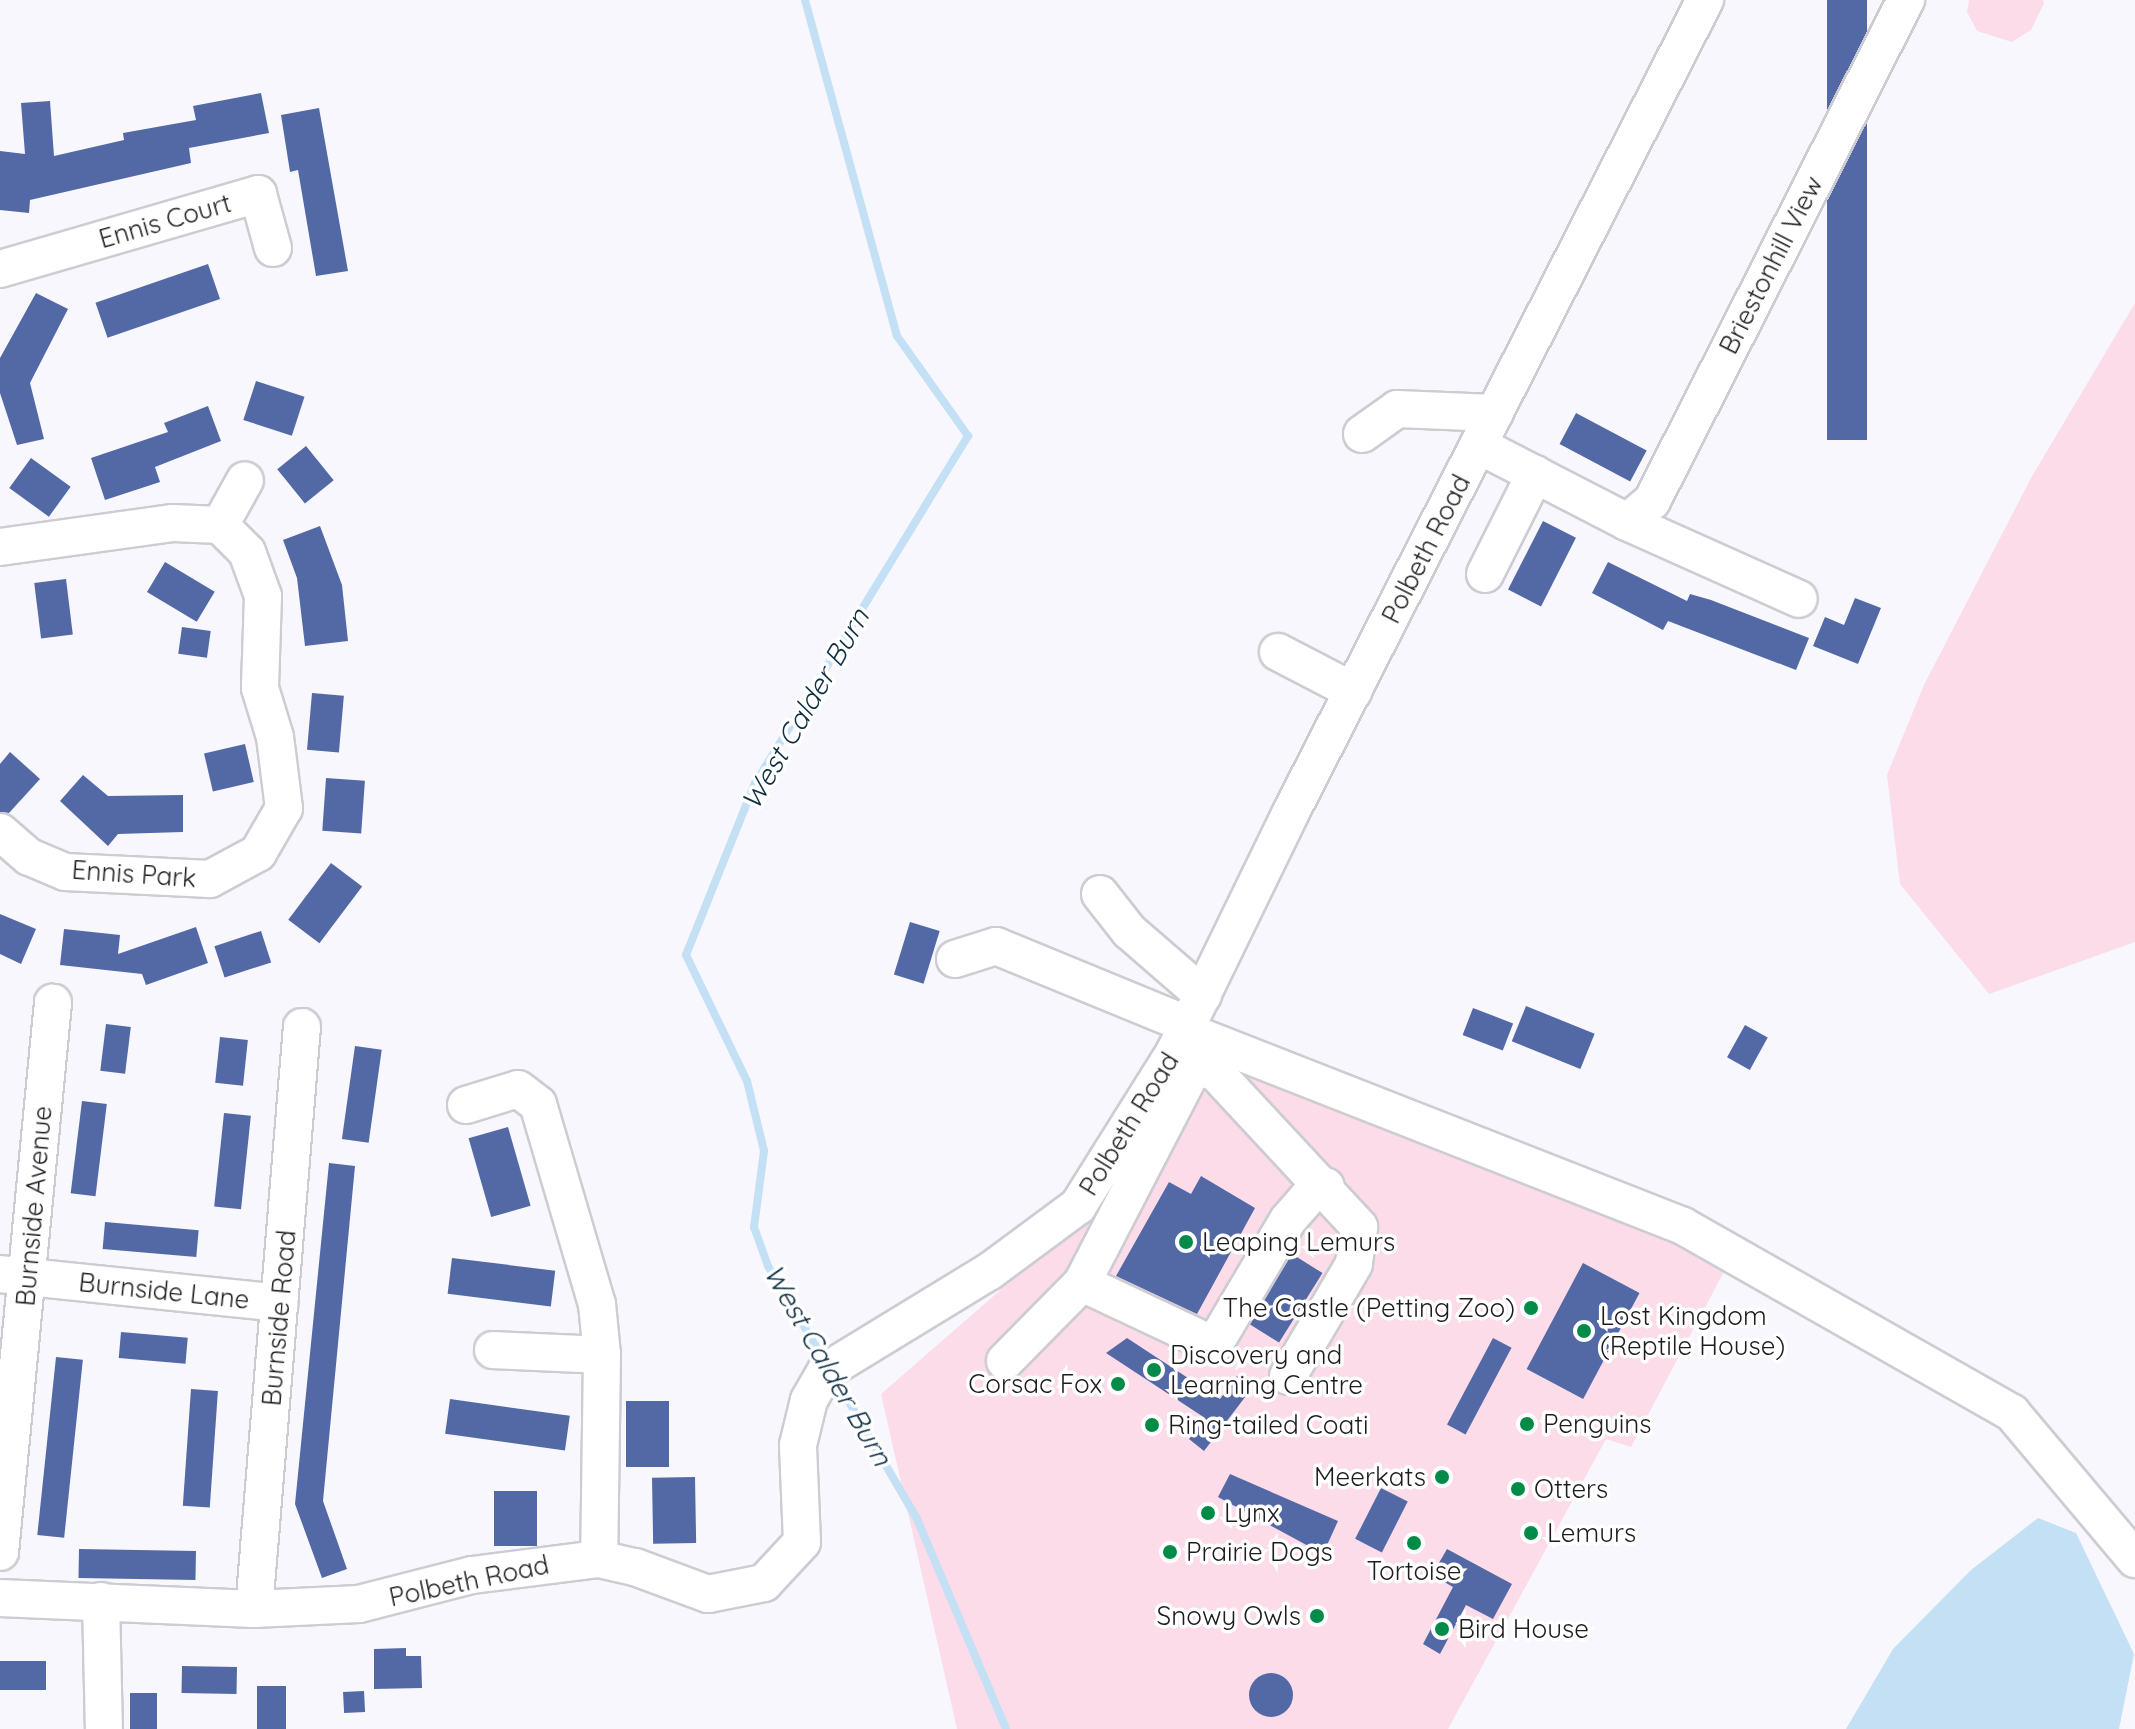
<!DOCTYPE html>
<style>
body{margin:0}
#map{position:relative;width:2135px;height:1729px;overflow:hidden;background:#f8f7fe;font-family:Quicksand,sans-serif}
div>[style]{position:absolute}
.green>*{inset:0;background:#fbdce8}
.water>*{inset:0;background:#c4e0f4}
.stream>*{height:8px;margin:-4px;padding:0 4px;transform-origin:4px;border-radius:4px;background:#c4e0f4}
.building>*{inset:0;background:#5269a6;transform-origin:0 0}
.round{border-radius:50%}
.roads{filter:drop-shadow(2px 0 #ceccd3) drop-shadow(-2px 0 #ceccd3) drop-shadow(0 2px #ceccd3) drop-shadow(0 -2px #ceccd3)}
.minor>*{height:36px;margin:-18px;padding:0 18px;transform-origin:18px;border-radius:18px;background:#fff}
.dots>*{width:22px;height:22px;translate:-50% -50%;box-sizing:border-box;border:4px solid #fff;border-radius:50%}
span{translate:-50% -50%;white-space:nowrap;text-align:center;line-height:1.15;-webkit-text-stroke:7px #fff;paint-order:stroke}
.street-label{font-size:26px;color:#1d1c1f}
.poi-label{font-size:26px;color:#1d1c1f}
.left{translate:0 -50%;text-align:left}
.right{translate:-100% -50%;text-align:right}
.water-label{font-size:28px;color:#0f3044;font-style:italic}
</style>
<div id="map">
<div class="green">
<div style="clip-path:polygon(1969px 0,2043px 0,2044px 3px,2031px 30px,2012px 42px,1977px 31px,1967px 12px)"></div>
<div style="clip-path:polygon(2135px 303px,2135px 942px,1989px 994px,1900px 884px,1887px 775px,1924px 685px,2031px 478px)"></div>
<div style="clip-path:polygon(1212px 1053px,1728px 1264px,1631px 1447px,1606px 1439px,1448px 1729px,957px 1729px,881px 1394px,1089px 1213px)"></div>
</div>
<div class="water">
<div style="clip-path:polygon(2038px 1518px,2076px 1533px,2134px 1654px,2119px 1729px,1846px 1729px,1893px 1649px,1971px 1570px)"></div>
</div>
<div class="stream">
<div style="left:805px;top:0;width:348px;rotate:74.7deg"></div>
<div style="left:897px;top:336px;width:123px;rotate:54.6deg"></div>
<div style="left:968px;top:436px;width:407px;rotate:121.5deg"></div>
<div style="left:755px;top:783px;width:185px;rotate:111.9deg"></div>
<div style="left:686px;top:955px;width:140px;rotate:64.2deg"></div>
<div style="left:747px;top:1081px;width:72px;rotate:76.3deg"></div>
<div style="left:764px;top:1151px;width:77px;rotate:97.5deg"></div>
<div style="left:754px;top:1227px;width:41px;rotate:70.3deg"></div>
<div style="left:768px;top:1266px;width:109px;rotate:59.2deg"></div>
<div style="left:835px;top:1378px;width:163px;rotate:59.8deg"></div>
<div style="left:917px;top:1519px;width:228px;rotate:67deg"></div>
</div>
<div class="building">
<div style="left:1827px;top:0;width:40px;height:440px"></div>
<div style="clip-path:polygon(261px 93px,269px 133px,189px 148px,191px 163px,30px 200px,29px 213px,0 210px,0 151px,25px 154px,21px 103px,50px 101px,54px 156px,124px 140px,123px 133px,196px 120px,193px 106px)"></div>
<div style="clip-path:polygon(319px 108px,348px 271px,316px 276px,298px 170px,290px 172px,281px 115px)"></div>
<div style="left:208px;top:264px;width:37px;height:119px;rotate:71deg"></div>
<div style="clip-path:polygon(36px 293px,68px 309px,30px 383px,44px 439px,17px 445px,0 393px,0 358px)"></div>
<div style="left:256px;top:381px;width:51px;height:41px;rotate:18deg"></div>
<div style="clip-path:polygon(208px 406px,221px 441px,155px 467px,160px 482px,105px 500px,91px 458px,168px 432px,164px 423px)"></div>
<div style="left:1576px;top:413px;width:80px;height:35px;rotate:28deg"></div>
<div style="left:306px;top:446px;width:44px;height:37px;rotate:51deg"></div>
<div style="left:31px;top:458px;width:49px;height:37px;rotate:36deg"></div>
<div style="left:1543px;top:521px;width:37px;height:77px;rotate:27deg"></div>
<div style="clip-path:polygon(320px 526px,342px 585px,348px 641px,305px 646px,297px 578px,283px 540px)"></div>
<div style="left:165px;top:562px;width:58px;height:35px;rotate:31deg"></div>
<div style="clip-path:polygon(1608px 562px,1687px 601px,1690px 594px,1711px 600px,1809px 638px,1796px 670px,1668px 621px,1663px 630px,1592px 593px)"></div>
<div style="left:66px;top:579px;width:56px;height:32px;rotate:83deg"></div>
<div style="clip-path:polygon(1855px 598px,1881px 608px,1858px 664px,1813px 646px,1825px 617px,1844px 625px)"></div>
<div style="left:182px;top:627px;width:29px;height:27px;rotate:8deg"></div>
<div style="left:312px;top:693px;width:32px;height:57px;rotate:5deg"></div>
<div style="left:245px;top:744px;width:39px;height:42px;rotate:77deg"></div>
<div style="clip-path:polygon(10px 752px,40px 779px,9px 813px,0 812px,0 764px)"></div>
<div style="clip-path:polygon(83px 775px,108px 796px,183px 795px,183px 832px,118px 834px,108px 846px,60px 801px)"></div>
<div style="left:326px;top:778px;width:39px;height:53px;rotate:4deg"></div>
<div style="left:331px;top:863px;width:39px;height:71px;rotate:37deg"></div>
<div style="clip-path:polygon(0 914px,36px 929px,21px 964px,0 954px)"></div>
<div style="left:910px;top:922px;width:31px;height:55px;rotate:17deg"></div>
<div style="clip-path:polygon(196px 927px,208px 963px,146px 985px,142px 974px,60px 965px,64px 929px,120px 935px,118px 954px)"></div>
<div style="left:261px;top:931px;width:33px;height:49px;rotate:72deg"></div>
<div style="left:1526px;top:1006px;width:74px;height:38px;rotate:22deg"></div>
<div style="left:1473px;top:1008px;width:43px;height:29px;rotate:21deg"></div>
<div style="left:106px;top:1024px;width:25px;height:47px;rotate:7deg"></div>
<div style="left:1745px;top:1025px;width:26px;height:37px;rotate:29deg"></div>
<div style="left:220px;top:1037px;width:28px;height:46px;rotate:6deg"></div>
<div style="left:355px;top:1046px;width:27px;height:94px;rotate:8deg"></div>
<div style="left:82px;top:1101px;width:25px;height:93px;rotate:7deg"></div>
<div style="left:224px;top:1113px;width:27px;height:94px;rotate:6deg"></div>
<div style="left:508px;top:1127px;width:82px;height:41px;rotate:74deg"></div>
<div style="clip-path:polygon(329px 1163px,355px 1166px,323px 1501px,347px 1569px,322px 1578px,295px 1504px)"></div>
<div style="clip-path:polygon(1201px 1176px,1255px 1208px,1197px 1314px,1116px 1276px,1169px 1182px,1191px 1194px)"></div>
<div style="left:105px;top:1222px;width:94px;height:27px;rotate:5deg"></div>
<div style="left:1292px;top:1254px;width:36px;height:82px;rotate:32deg"></div>
<div style="left:452px;top:1258px;width:104px;height:36px;rotate:7deg"></div>
<div style="left:1583px;top:1263px;width:64px;height:120px;rotate:28deg"></div>
<div style="left:121px;top:1332px;width:67px;height:26px;rotate:5deg"></div>
<div style="clip-path:polygon(1127px 1338px,1220px 1399px,1237px 1376px,1252px 1388px,1204px 1451px,1189px 1439px,1205px 1418px,1106px 1353px)"></div>
<div style="left:1493px;top:1338px;width:21px;height:98px;rotate:28deg"></div>
<div style="left:56px;top:1357px;width:27px;height:179px;rotate:6deg"></div>
<div style="left:191px;top:1389px;width:27px;height:117px;rotate:4deg"></div>
<div style="left:450px;top:1399px;width:121px;height:35px;rotate:8deg"></div>
<div style="left:626px;top:1401px;width:43px;height:66px"></div>
<div style="clip-path:polygon(1230px 1474px,1338px 1521px,1323px 1554px,1218px 1497px)"></div>
<div style="left:695px;top:1477px;width:66px;height:43px;rotate:89deg"></div>
<div style="left:1381px;top:1488px;width:30px;height:57px;rotate:27deg"></div>
<div style="left:494px;top:1491px;width:43px;height:55px"></div>
<div style="left:79px;top:1549px;width:117px;height:29px;rotate:1deg"></div>
<div style="clip-path:polygon(1447px 1549px,1512px 1584px,1493px 1619px,1466px 1605px,1440px 1654px,1423px 1644px,1453px 1587px,1432px 1575px)"></div>
<div style="clip-path:polygon(406px 1648px,406px 1656px,421px 1656px,422px 1688px,374px 1689px,374px 1649px)"></div>
<div style="left:0;top:1661px;width:46px;height:29px"></div>
<div style="left:182px;top:1666px;width:55px;height:27px;rotate:1deg"></div>
<div class="round" style="left:1249px;top:1673px;width:44px;height:44px"></div>
<div style="left:257px;top:1686px;width:29px;height:43px"></div>
<div style="left:364px;top:1691px;width:21px;height:21px;rotate:87deg"></div>
<div style="left:130px;top:1693px;width:27px;height:36px"></div>
</div>
<div class="roads">
<div class="minor">
<div style="left:0;top:269px;width:269px;rotate:-16.2deg"></div>
<div style="left:258px;top:194px;width:56px;rotate:74.5deg"></div>
<div style="left:1362px;top:434px;width:43px;rotate:-35.5deg"></div>
<div style="left:1397px;top:409px;width:98px;rotate:2.3deg"></div>
<div style="left:1478px;top:445px;width:168px;rotate:27.3deg"></div>
<div style="left:1627px;top:522px;width:33px;rotate:-40deg"></div>
<div style="left:1652px;top:501px;width:562px;rotate:-63.12deg"></div>
<div style="left:1627px;top:522px;width:188px;rotate:24.1deg"></div>
<div style="left:220px;top:525px;width:51px;rotate:-60.9deg"></div>
<div style="left:0;top:547px;width:175px;rotate:-7.9deg"></div>
<div style="left:173px;top:523px;width:47px;rotate:2.4deg"></div>
<div style="left:220px;top:525px;width:38px;rotate:45deg"></div>
<div style="left:247px;top:552px;width:47px;rotate:70deg"></div>
<div style="left:263px;top:596px;width:92px;rotate:91.9deg"></div>
<div style="left:260px;top:688px;width:51px;rotate:73deg"></div>
<div style="left:275px;top:737px;width:72px;rotate:82.8deg"></div>
<div style="left:284px;top:808px;width:52px;rotate:120deg"></div>
<div style="left:258px;top:853px;width:55px;rotate:151.6deg"></div>
<div style="left:210px;top:879px;width:145px;rotate:-177.2deg"></div>
<div style="left:65px;top:872px;width:39px;rotate:-157deg"></div>
<div style="left:29px;top:857px;width:38px;rotate:-139deg"></div>
<div style="left:1485px;top:574px;width:112px;rotate:-63.4deg"></div>
<div style="left:1278px;top:652px;width:85px;rotate:27.5deg"></div>
<div style="left:1100px;top:894px;width:47px;rotate:51.9deg"></div>
<div style="left:1129px;top:931px;width:98px;rotate:40.9deg"></div>
<div style="left:955px;top:959px;width:43px;rotate:-17.6deg"></div>
<div style="left:996px;top:946px;width:209px;rotate:22.3deg"></div>
<div style="left:1186px;top:1031px;width:534px;rotate:21.42deg"></div>
<div style="left:1683px;top:1226px;width:378px;rotate:29.6deg"></div>
<div style="left:2012px;top:1413px;width:191px;rotate:49.9deg"></div>
<div style="left:1176px;top:1054px;width:46px;rotate:26deg"></div>
<div style="left:1217px;top:1074px;width:209px;rotate:47.1deg"></div>
<div style="left:1359px;top:1227px;width:37px;rotate:98deg"></div>
<div style="left:1354px;top:1264px;width:130px;rotate:120.5deg"></div>
<div style="left:1196px;top:1063px;width:248px;rotate:117.4deg"></div>
<div style="left:1082px;top:1283px;width:146px;rotate:25.2deg"></div>
<div style="left:1214px;top:1345px;width:145px;rotate:-59.4deg"></div>
<div style="left:1288px;top:1220px;width:33px;rotate:-49deg"></div>
<div style="left:1310px;top:1195px;width:18px;rotate:-29deg"></div>
<div style="left:466px;top:1105px;width:54px;rotate:-17.1deg"></div>
<div style="left:518px;top:1089px;width:25px;rotate:37deg"></div>
<div style="left:538px;top:1104px;width:209px;rotate:73.6deg"></div>
<div style="left:597px;top:1304px;width:51px;rotate:84.4deg"></div>
<div style="left:602px;top:1355px;width:204px;rotate:90.8deg"></div>
<div style="left:0;top:1274px;width:281px;rotate:5.9deg"></div>
<div style="left:493px;top:1350px;width:109px;rotate:2.6deg"></div>
<div style="left:1005px;top:1361px;width:110px;rotate:-45.4deg"></div>
<div style="left:0;top:1552px;width:552px;rotate:-84.49deg"></div>
<div style="left:0;top:1598px;width:254px;rotate:2.5deg"></div>
<div style="left:254px;top:1609px;width:105px;rotate:-2.7deg"></div>
<div style="left:359px;top:1604px;width:117px;rotate:-14.4deg"></div>
<div style="left:472px;top:1575px;width:128px;rotate:-7.2deg"></div>
<div style="left:599px;top:1559px;width:37px;rotate:13deg"></div>
<div style="left:635px;top:1567px;width:78px;rotate:20.3deg"></div>
<div style="left:708px;top:1594px;width:57px;rotate:-11.1deg"></div>
<div style="left:764px;top:1583px;width:56px;rotate:-47.2deg"></div>
<div style="left:802px;top:1542px;width:97px;rotate:-92.4deg"></div>
<div style="left:798px;top:1445px;width:46px;rotate:-76.3deg"></div>
<div style="left:809px;top:1400px;width:34px;rotate:-60deg"></div>
<div style="left:826px;top:1371px;width:192px;rotate:-31.4deg"></div>
<div style="left:990px;top:1271px;width:109px;rotate:-36.5deg"></div>
<div style="left:1078px;top:1206px;width:181px;rotate:-57.9deg"></div>
<div style="left:1174px;top:1053px;width:266px;rotate:-64.1deg"></div>
<div style="left:1290px;top:814px;width:914px;rotate:-62.99deg"></div>
<div style="left:101px;top:1601px;width:128px;rotate:88.7deg"></div>
<div style="left:254px;top:1609px;width:584px;rotate:-85.29deg"></div>
</div>
</div>
<div class="dots">
<div style="left:1186px;top:1242px;background:#008b48"></div>
<div style="left:1531px;top:1308px;background:#008b48"></div>
<div style="left:1584px;top:1331px;background:#008b48"></div>
<div style="left:1154px;top:1370px;background:#008b48"></div>
<div style="left:1118px;top:1384px;background:#008b48"></div>
<div style="left:1527px;top:1424px;background:#008b48"></div>
<div style="left:1152px;top:1425px;background:#008b48"></div>
<div style="left:1442px;top:1477px;background:#008b48"></div>
<div style="left:1518px;top:1489px;background:#008b48"></div>
<div style="left:1208px;top:1513px;background:#008b48"></div>
<div style="left:1531px;top:1533px;background:#008b48"></div>
<div style="left:1414px;top:1543px;background:#008b48"></div>
<div style="left:1170px;top:1552px;background:#008b48"></div>
<div style="left:1317px;top:1616px;background:#008b48"></div>
<div style="left:1442px;top:1629px;background:#008b48"></div>
</div>
<div class="street-label">
<span style="left:165px;top:221px;rotate:-16deg">Ennis Court</span>
<span style="left:1771px;top:265px;rotate:-63deg">Briestonhill View</span>
<span style="left:1426px;top:549px;rotate:-63deg">Polbeth Road</span>
<span style="left:134px;top:874px;rotate:4deg">Ennis Park</span>
<span style="left:1129px;top:1124px;rotate:-58deg">Polbeth Road</span>
<span style="left:34px;top:1206px;rotate:-85deg">Burnside Avenue</span>
<span style="left:164px;top:1291px;rotate:6deg">Burnside Lane</span>
<span style="left:279px;top:1318px;rotate:-85deg">Burnside Road</span>
<span style="left:469px;top:1581px;rotate:-12deg">Polbeth Road</span>
</div>
<div class="poi-label">
<span class="left" style="left:1202px;top:1242px">Leaping Lemurs</span>
<span class="right" style="left:1515px;top:1308px">The Castle (Petting Zoo)</span>
<span class="left" style="left:1600px;top:1331px">Lost Kingdom<br>(Reptile House)</span>
<span class="left" style="left:1170px;top:1370px">Discovery and<br>Learning Centre</span>
<span class="right" style="left:1102px;top:1384px">Corsac Fox</span>
<span class="left" style="left:1543px;top:1424px">Penguins</span>
<span class="left" style="left:1168px;top:1425px">Ring-tailed Coati</span>
<span class="right" style="left:1426px;top:1477px">Meerkats</span>
<span class="left" style="left:1534px;top:1489px">Otters</span>
<span class="left" style="left:1224px;top:1513px">Lynx</span>
<span class="left" style="left:1547px;top:1533px">Lemurs</span>
<span class="left" style="left:1186px;top:1552px">Prairie Dogs</span>
<span style="left:1414px;top:1571px">Tortoise</span>
<span class="right" style="left:1301px;top:1616px">Snowy Owls</span>
<span class="left" style="left:1458px;top:1629px">Bird House</span>
</div>
<div class="water-label">
<span style="left:805px;top:709px;rotate:-60deg">West Calder Burn</span>
<span style="left:828px;top:1365px;rotate:60deg">West Calder Burn</span>
</div>
</div>
